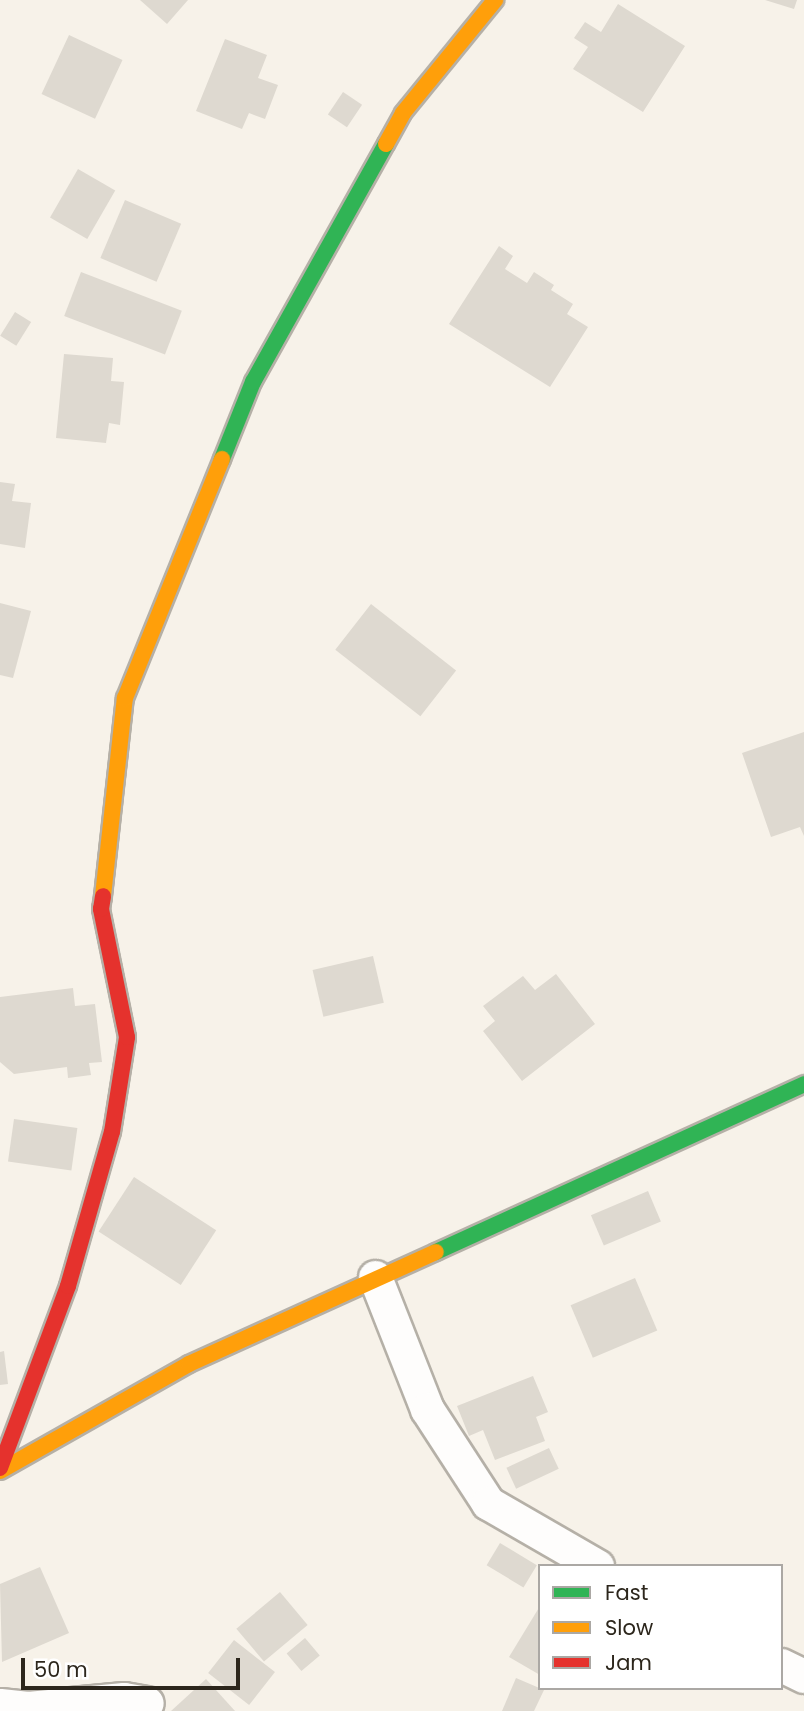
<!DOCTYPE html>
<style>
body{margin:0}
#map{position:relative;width:804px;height:1711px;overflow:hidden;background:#f7f2e9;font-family:Poppins,sans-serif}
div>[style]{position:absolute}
.building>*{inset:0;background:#ded9d0;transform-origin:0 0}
.roads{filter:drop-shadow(2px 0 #b5b0a7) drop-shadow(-2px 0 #b5b0a7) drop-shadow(0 2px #b5b0a7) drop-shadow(0 -2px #b5b0a7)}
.street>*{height:33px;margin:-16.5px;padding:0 16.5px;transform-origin:16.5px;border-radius:16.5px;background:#fefdfc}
.fast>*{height:16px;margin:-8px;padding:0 8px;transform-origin:8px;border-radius:8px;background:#30b455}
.slow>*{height:16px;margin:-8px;padding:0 8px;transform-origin:8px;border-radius:8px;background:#ff9f0a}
.jam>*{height:16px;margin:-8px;padding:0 8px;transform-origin:8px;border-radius:8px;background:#e5322d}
span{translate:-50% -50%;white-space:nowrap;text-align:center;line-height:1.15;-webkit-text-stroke:6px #fff;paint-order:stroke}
.legend{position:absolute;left:538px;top:1564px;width:245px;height:126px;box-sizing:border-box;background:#fff;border:2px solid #aba8a4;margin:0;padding:9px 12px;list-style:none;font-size:21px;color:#2c261c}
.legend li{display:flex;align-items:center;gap:14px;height:35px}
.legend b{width:35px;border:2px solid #aba8a4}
.scale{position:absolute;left:21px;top:1658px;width:219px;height:32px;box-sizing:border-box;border:4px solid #2c261c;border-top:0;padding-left:9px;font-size:21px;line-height:24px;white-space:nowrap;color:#2c261c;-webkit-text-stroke:5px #fff;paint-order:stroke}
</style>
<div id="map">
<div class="building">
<div style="clip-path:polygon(140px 0,188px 0,167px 24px)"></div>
<div style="clip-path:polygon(765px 0,797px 0,794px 9px)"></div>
<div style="clip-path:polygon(618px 4px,685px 46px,643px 112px,573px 69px,588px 47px,574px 38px,585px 22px,601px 32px)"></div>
<div style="left:69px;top:35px;width:59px;height:65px;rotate:25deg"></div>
<div style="clip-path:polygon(225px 39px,267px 55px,258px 78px,278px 85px,265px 119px,249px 113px,242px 129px,196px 111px)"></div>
<div style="left:343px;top:92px;width:23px;height:27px;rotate:34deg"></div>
<div style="left:78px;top:169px;width:43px;height:56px;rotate:30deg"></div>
<div style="left:125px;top:200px;width:61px;height:63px;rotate:23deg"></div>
<div style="clip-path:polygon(499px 246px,513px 256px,505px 269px,527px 283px,534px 272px,554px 285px,551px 290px,573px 304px,567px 314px,588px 327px,550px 387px,449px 324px)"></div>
<div style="left:81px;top:272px;width:108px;height:47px;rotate:21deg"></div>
<div style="left:15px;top:312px;width:19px;height:28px;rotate:32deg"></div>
<div style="clip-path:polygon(64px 354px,113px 358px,111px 381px,124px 382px,120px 425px,109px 423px,106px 443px,56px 438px)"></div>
<div style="clip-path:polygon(0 482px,15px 484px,12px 501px,31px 503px,25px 548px,0 544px)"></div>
<div style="clip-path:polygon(0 603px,31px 611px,13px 678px,0 675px)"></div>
<div style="left:371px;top:604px;width:108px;height:58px;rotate:38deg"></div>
<div style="clip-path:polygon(804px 732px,804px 836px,800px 827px,771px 837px,742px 753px)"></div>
<div style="left:373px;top:956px;width:48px;height:62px;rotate:77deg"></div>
<div style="clip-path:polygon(556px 974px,595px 1024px,522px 1081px,483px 1031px,495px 1021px,483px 1006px,523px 976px,535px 990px)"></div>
<div style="clip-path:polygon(73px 988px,75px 1006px,95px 1004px,102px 1062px,89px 1063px,91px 1075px,68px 1078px,67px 1067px,14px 1074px,0 1062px,0 997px)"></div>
<div style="left:14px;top:1119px;width:64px;height:43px;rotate:8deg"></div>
<div style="left:134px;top:1177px;width:98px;height:65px;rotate:33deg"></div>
<div style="left:648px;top:1191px;width:33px;height:62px;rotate:67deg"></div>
<div style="left:635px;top:1278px;width:57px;height:70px;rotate:67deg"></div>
<div style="clip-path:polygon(4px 1351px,8px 1384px,0 1385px,0 1352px)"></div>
<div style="clip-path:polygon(533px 1376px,548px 1412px,536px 1417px,545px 1441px,495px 1460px,483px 1430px,469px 1436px,457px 1406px)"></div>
<div style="left:549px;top:1448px;width:23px;height:47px;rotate:65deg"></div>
<div style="left:500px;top:1543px;width:43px;height:26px;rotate:31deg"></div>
<div style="clip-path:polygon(40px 1567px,69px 1633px,2px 1662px,0 1584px)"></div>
<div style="left:280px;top:1592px;width:43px;height:57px;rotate:50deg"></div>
<div style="clip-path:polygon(540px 1606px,540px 1675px,509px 1657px)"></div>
<div style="left:305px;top:1638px;width:23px;height:24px;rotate:50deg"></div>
<div style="left:234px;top:1640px;width:52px;height:42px;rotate:38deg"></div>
<div style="clip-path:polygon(516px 1678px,544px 1690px,534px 1711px,502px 1711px)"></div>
<div style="clip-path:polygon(206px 1679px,235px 1711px,171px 1711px)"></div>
</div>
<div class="roads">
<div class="street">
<div style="left:375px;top:1277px;width:142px;rotate:68.5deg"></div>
<div style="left:427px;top:1409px;width:112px;rotate:57deg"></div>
<div style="left:488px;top:1503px;width:126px;rotate:30deg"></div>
<div style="left:781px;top:1665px;width:25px;rotate:26deg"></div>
<div style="left:0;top:1705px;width:28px;rotate:6deg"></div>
<div style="left:28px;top:1708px;width:96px;rotate:-5.4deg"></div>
<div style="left:124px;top:1699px;width:23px;rotate:10deg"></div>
</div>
<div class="fast">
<div style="left:222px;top:459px;width:83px;rotate:-68.1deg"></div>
<div style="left:253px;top:382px;width:273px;rotate:-60.8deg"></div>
<div style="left:436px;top:1252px;width:405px;rotate:-24.5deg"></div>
</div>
<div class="slow">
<div style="left:386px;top:144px;width:35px;rotate:-61deg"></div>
<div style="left:403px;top:113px;width:146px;rotate:-50.8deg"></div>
<div style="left:103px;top:896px;width:199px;rotate:-83.7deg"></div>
<div style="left:125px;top:698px;width:258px;rotate:-67.9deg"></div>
<div style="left:0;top:1471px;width:217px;rotate:-29.5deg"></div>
<div style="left:189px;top:1364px;width:271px;rotate:-24.4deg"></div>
</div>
<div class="jam">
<div style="left:0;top:1468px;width:194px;rotate:-69.5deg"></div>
<div style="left:68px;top:1286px;width:160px;rotate:-74.1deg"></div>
<div style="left:112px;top:1132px;width:96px;rotate:-81deg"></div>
<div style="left:127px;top:1037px;width:131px;rotate:-101.5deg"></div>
<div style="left:101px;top:909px;width:13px;rotate:-81deg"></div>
</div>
</div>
<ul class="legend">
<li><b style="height:9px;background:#30b455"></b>Fast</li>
<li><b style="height:9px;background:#ff9f0a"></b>Slow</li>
<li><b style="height:9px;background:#e5322d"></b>Jam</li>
</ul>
<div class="scale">50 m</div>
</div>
